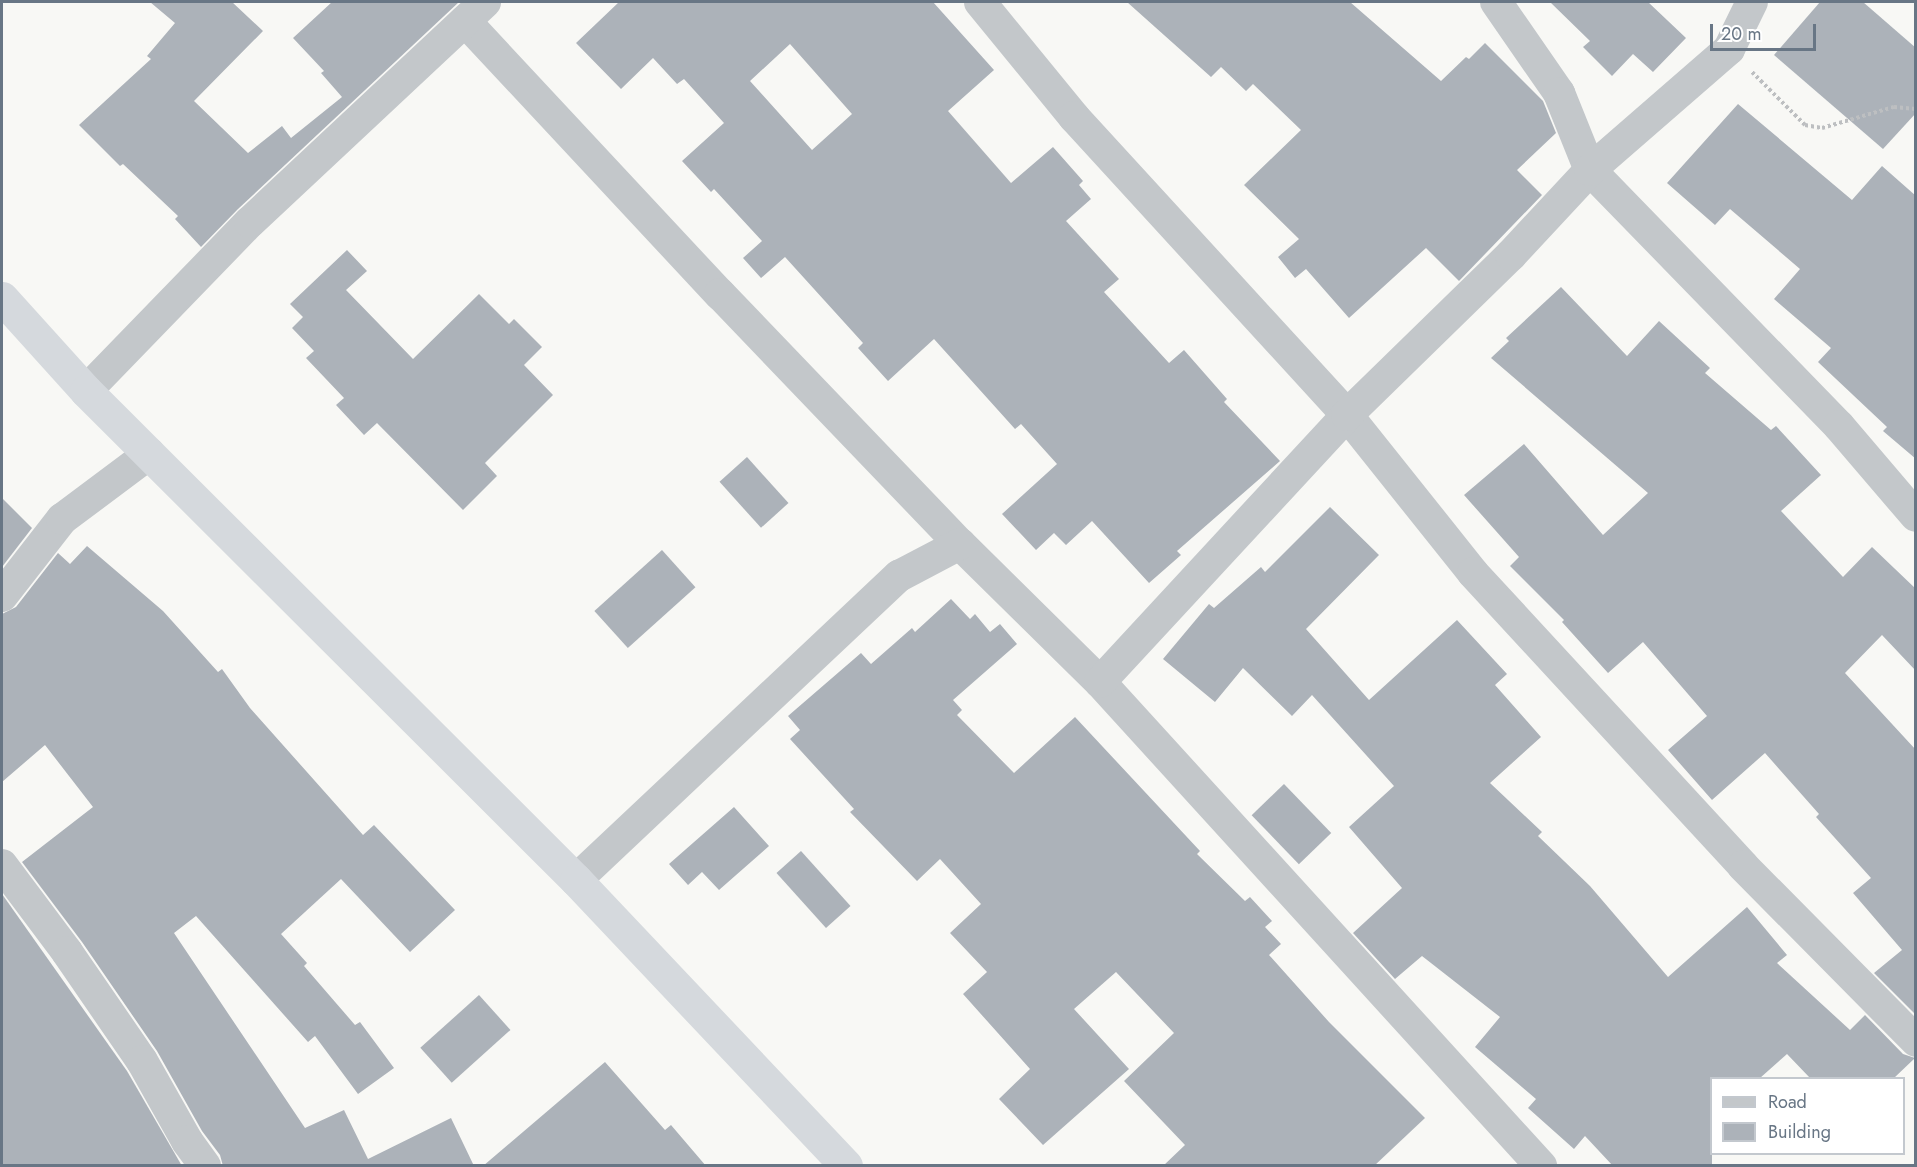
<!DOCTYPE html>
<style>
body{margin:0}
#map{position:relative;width:1917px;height:1167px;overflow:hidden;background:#f8f8f5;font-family:Jost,sans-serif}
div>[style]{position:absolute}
.building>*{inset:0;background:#acb2b9;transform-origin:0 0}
.path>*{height:4px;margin-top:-2px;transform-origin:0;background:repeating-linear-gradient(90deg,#bdbfc1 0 3px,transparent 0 6px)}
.street>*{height:32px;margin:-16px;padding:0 16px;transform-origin:16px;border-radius:16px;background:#c3c7ca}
.highway>*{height:33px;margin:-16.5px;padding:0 16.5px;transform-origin:16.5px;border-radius:16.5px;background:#d5d9dd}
span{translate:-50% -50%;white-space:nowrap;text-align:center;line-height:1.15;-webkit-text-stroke:6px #fff;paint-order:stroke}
.frame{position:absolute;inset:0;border:3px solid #687685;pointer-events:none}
.legend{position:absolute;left:1710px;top:1077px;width:195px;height:78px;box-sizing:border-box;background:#fff;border:2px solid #c3c8ce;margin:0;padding:8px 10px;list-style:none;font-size:18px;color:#687685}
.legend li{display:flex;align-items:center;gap:12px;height:30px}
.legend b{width:30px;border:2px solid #c3c8ce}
.scale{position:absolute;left:1710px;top:24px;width:106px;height:27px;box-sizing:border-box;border:3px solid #687685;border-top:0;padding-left:8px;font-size:18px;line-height:21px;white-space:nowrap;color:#687685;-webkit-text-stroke:4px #fff;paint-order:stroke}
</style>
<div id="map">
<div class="building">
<div style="clip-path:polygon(150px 2px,232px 2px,263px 31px,194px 101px,248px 153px,282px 126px,291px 138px,342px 97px,321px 73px,324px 71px,293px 38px,332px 2px,459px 2px,238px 209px,201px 247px,175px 219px,178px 216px,123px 164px,120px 166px,79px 125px,151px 59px,147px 56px,175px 23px)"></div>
<div style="clip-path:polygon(evenodd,619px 2px,933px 2px,994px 70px,948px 111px,1011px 183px,1053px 147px,1083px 181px,1079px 185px,1091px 199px,1066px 221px,1119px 279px,1104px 292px,1169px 363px,1184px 350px,1227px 399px,1224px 402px,1280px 461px,1177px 551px,1181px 555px,1149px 583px,1092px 521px,1066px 545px,1054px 533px,1036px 550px,1002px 514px,1057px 464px,1021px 424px,1015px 429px,934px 339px,888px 381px,858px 348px,863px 343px,785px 257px,761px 278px,743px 258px,762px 241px,714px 189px,711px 192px,682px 161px,724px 123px,684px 79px,677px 84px,653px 58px,621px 89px,576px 43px,619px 2px,790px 44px,852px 114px,812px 150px,750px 81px,790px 44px)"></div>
<div style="clip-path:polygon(1127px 2px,1350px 2px,1441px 81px,1466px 57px,1469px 59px,1485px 43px,1543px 101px,1556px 133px,1517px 170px,1542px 195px,1459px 281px,1426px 248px,1349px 318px,1306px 269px,1295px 278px,1278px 257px,1299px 239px,1244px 185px,1301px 130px,1253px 84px,1246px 91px,1221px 67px,1211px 77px)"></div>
<div style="clip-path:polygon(1550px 2px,1648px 2px,1686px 38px,1653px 72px,1633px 54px,1612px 76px,1583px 47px,1590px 41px)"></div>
<div style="clip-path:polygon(1820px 2px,1863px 2px,1916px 48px,1916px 113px,1883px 149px,1774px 55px)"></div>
<div style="clip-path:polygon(1738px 104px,1852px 200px,1882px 166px,1916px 196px,1916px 459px,1883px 431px,1887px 427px,1818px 362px,1831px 348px,1774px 299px,1800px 269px,1730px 209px,1715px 225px,1667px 183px)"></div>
<div style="clip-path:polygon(347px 250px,367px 271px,346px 290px,413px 359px,479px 294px,509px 324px,514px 319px,542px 347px,524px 365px,553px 395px,485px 463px,497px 476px,463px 510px,377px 423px,364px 435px,336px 405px,344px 398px,306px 358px,314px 351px,292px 328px,303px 317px,290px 304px)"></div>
<div style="clip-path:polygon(1561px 287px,1627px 356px,1659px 321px,1710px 368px,1705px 373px,1771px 430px,1776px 426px,1821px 475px,1781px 511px,1843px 577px,1872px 547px,1916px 589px,1916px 671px,1882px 635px,1845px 673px,1916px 750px,1916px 1015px,1874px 973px,1902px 950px,1853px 893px,1871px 878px,1816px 817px,1819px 814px,1765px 753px,1712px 800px,1668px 750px,1707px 716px,1643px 642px,1608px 673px,1562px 622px,1564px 620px,1510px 566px,1519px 557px,1464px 495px,1524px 444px,1603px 535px,1648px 493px,1491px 358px,1509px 341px,1506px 338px)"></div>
<div style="left:747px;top:457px;width:62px;height:37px;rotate:48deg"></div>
<div style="clip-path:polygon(2px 498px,32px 528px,2px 567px)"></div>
<div style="clip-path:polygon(1330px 507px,1379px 555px,1306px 629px,1369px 700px,1457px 620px,1507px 674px,1495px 685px,1541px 737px,1490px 783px,1542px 832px,1538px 836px,1590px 886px,1668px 977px,1747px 907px,1787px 955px,1777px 963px,1850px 1030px,1865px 1015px,1903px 1054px,1915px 1058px,1894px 1078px,1810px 1078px,1787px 1054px,1760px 1078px,1712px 1078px,1712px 1166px,1613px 1166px,1585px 1136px,1574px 1149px,1528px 1108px,1536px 1099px,1475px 1047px,1500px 1017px,1422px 956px,1395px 979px,1353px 933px,1402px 888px,1349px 827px,1394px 786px,1312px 695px,1292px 716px,1243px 668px,1215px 702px,1163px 659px,1209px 604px,1214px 608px,1261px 567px,1265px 572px)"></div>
<div style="clip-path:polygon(87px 546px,163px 611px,218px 672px,222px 669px,250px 708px,363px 835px,374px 825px,455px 910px,410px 952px,341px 879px,281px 934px,307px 963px,304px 966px,355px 1025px,360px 1022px,394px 1068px,358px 1094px,315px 1036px,308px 1042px,196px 916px,174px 933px,305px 1128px,344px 1110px,368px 1159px,451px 1118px,474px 1166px,223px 1166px,220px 1155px,202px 1131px,157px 1051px,82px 942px,22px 862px,93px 807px,45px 745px,2px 782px,2px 614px,16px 607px,58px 553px,70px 564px)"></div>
<div style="left:662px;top:550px;width:50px;height:91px;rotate:48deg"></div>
<div style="clip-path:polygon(951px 599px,970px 619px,975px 614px,990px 632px,1000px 624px,1017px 644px,953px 700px,962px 710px,957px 715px,1014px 773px,1075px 717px,1200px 851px,1197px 854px,1245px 901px,1250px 897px,1272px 921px,1265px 927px,1281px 944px,1269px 955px,1329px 1022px,1425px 1118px,1374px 1166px,1163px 1166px,1185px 1145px,1124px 1081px,1174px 1033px,1116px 972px,1074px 1009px,1129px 1069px,1043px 1145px,999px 1099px,1030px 1069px,963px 994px,987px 972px,950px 933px,981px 904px,940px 859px,917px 881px,850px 812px,854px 809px,790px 739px,800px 730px,788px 716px,861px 653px,871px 664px,912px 628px,915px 632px)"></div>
<div style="left:1284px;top:784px;width:68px;height:45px;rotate:46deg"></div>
<div style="clip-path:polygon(734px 807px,769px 846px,719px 890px,702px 872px,688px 885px,669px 864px)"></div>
<div style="left:801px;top:851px;width:74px;height:33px;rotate:48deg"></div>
<div style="clip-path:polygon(2px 894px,127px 1071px,182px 1166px,2px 1166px)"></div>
<div style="left:479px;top:995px;width:47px;height:79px;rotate:48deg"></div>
<div style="clip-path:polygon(605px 1062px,665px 1130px,671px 1125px,706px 1166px,483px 1166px)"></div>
</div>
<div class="path">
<div style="left:1752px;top:72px;width:75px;rotate:45deg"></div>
<div style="left:1805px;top:125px;width:17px;rotate:10deg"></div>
<div style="left:1822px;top:128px;width:75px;rotate:-16.3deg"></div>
<div style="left:1894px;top:107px;width:22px;rotate:5deg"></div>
</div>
<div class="street">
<div style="left:980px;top:2px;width:149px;rotate:50.7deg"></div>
<div style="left:1074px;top:117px;width:404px;rotate:47.5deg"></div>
<div style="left:1347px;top:415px;width:202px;rotate:51.4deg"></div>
<div style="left:1473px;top:573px;width:398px;rotate:47.3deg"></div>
<div style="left:1743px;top:866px;width:246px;rotate:45.3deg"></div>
<div style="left:1496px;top:2px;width:111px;rotate:55.3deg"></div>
<div style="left:1559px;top:93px;width:83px;rotate:68.1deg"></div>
<div style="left:1590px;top:170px;width:357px;rotate:45.8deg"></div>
<div style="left:1839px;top:426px;width:118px;rotate:49.5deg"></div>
<div style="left:465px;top:21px;width:374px;rotate:47deg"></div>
<div style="left:720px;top:294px;width:347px;rotate:46.2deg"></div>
<div style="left:960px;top:544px;width:197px;rotate:44.6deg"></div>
<div style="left:1100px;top:682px;width:655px;rotate:47.66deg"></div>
<div style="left:86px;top:391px;width:235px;rotate:-45.9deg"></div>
<div style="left:250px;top:222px;width:322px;rotate:-43.1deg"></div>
<div style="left:2px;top:596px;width:98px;rotate:-52.1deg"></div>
<div style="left:62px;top:519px;width:109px;rotate:-36.8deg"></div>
<div style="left:1100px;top:682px;width:364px;rotate:-47.2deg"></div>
<div style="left:1347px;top:415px;width:229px;rotate:-44.3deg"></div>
<div style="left:1511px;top:255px;width:116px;rotate:-47.1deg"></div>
<div style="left:1590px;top:170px;width:184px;rotate:-41deg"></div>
<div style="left:1729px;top:49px;width:52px;rotate:-63.9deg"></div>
<div style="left:2px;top:865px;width:109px;rotate:53.2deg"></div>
<div style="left:67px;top:952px;width:132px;rotate:55.5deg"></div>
<div style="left:142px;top:1061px;width:92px;rotate:60.6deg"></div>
<div style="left:187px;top:1141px;width:31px;rotate:54deg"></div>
<div style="left:576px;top:880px;width:444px;rotate:-43.3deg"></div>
<div style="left:899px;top:576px;width:69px;rotate:-27.7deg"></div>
</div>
<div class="highway">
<div style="left:2px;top:298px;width:125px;rotate:47.9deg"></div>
<div style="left:86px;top:391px;width:692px;rotate:44.94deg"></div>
<div style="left:576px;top:880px;width:393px;rotate:46.6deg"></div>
</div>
<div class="frame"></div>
<ul class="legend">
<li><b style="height:8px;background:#c3c7ca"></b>Road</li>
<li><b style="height:16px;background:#acb2b9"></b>Building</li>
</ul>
<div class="scale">20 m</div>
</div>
